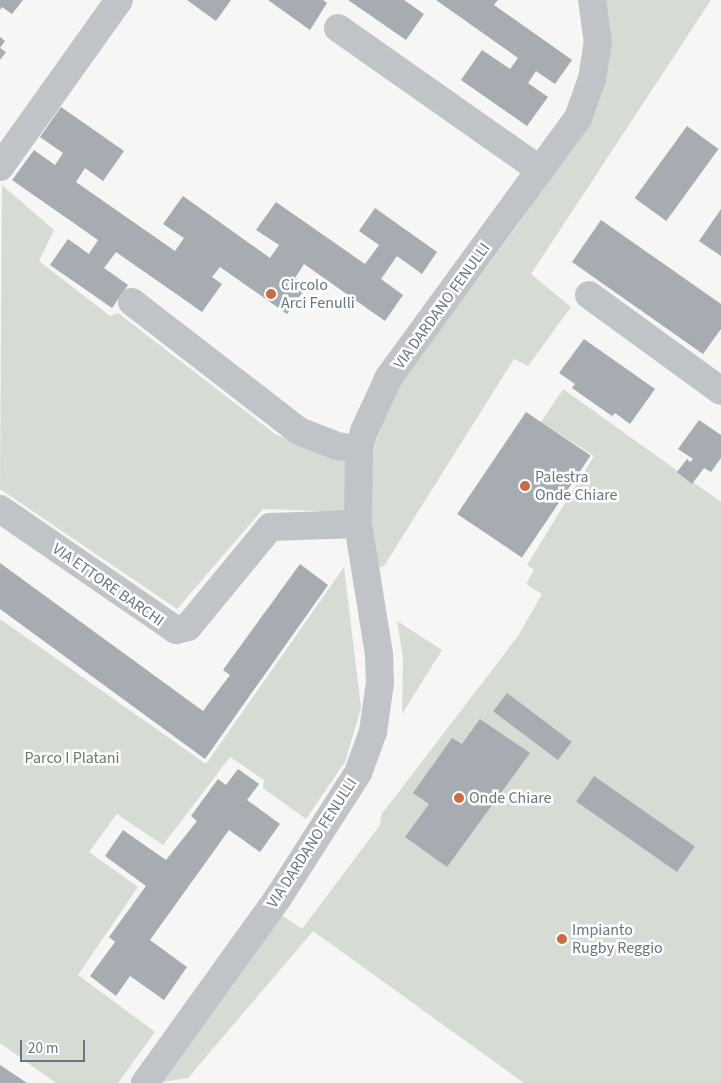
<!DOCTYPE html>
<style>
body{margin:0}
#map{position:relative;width:721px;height:1083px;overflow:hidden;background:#f6f6f4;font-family:"Source Sans 3",sans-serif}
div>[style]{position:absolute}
.green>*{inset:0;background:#d6dbd4}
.building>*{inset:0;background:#a6acb2;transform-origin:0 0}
.minor>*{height:28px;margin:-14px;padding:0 14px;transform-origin:14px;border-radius:14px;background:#c0c3c7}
.dots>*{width:14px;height:14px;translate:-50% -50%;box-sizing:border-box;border:2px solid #fff;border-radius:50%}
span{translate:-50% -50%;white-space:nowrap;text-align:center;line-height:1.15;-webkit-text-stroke:5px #fff;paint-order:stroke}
.poi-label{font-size:16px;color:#697581}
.left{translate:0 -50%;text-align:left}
.street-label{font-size:16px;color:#697581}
.park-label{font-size:16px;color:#697967}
.scale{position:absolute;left:20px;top:1040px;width:65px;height:22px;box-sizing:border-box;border:2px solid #697581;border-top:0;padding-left:6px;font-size:15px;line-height:18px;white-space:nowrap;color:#697581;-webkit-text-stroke:4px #fff;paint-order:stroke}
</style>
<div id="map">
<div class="green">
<div style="clip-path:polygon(604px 0,711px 0,531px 274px,571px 307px,528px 366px,514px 359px,384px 566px,378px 568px,370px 509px,370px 464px,388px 401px,518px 225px,591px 115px,608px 64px,609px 21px)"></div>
<div style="clip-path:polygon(2px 185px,54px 230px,39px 261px,110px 316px,118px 313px,275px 434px,345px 462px,345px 512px,263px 509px,177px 609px,0 489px)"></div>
<div style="clip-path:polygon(563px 389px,721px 502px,721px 1083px,524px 1083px,313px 931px,188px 1078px,157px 1083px,279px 913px,302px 929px,380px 825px,381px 815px,518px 636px,542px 594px,526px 584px,534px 570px,527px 565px,594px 456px,541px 422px)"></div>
<div style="clip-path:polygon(344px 567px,361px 708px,345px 762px,306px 819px,263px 788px,264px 780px,230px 757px,163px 845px,117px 814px,89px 852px,138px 887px,78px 975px,155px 1032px,118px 1083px,56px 1083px,0 1043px,0 619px,206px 764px)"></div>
<div style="clip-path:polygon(397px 621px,442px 650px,402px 714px,403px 658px)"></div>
</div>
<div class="building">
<div style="clip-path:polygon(0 0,23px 0,12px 14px,2px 7px,0 10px)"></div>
<div style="clip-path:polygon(187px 0,231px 0,216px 21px)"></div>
<div style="clip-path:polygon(268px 0,323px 0,327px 3px,310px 30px)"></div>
<div style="clip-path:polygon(348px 0,404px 0,424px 14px,406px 40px)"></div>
<div style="clip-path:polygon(436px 0,498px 0,494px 5px,572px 60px,555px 84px,536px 71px,528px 83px,548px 97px,527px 126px,461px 80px,482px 50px,510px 69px,518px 58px)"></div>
<div style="clip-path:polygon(0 37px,5px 41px,0 48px,6px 52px,0 60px)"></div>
<div style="clip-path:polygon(61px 107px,124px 151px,103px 181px,85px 168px,76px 182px,175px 251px,184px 238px,163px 224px,183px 196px,270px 258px,279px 245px,256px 230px,276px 202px,365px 264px,379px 245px,359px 231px,375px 208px,437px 252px,422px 274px,397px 256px,381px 279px,403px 295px,385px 321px,304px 264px,295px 278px,307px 286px,287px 314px,220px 267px,212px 277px,222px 284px,202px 312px,116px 252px,104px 268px,128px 285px,112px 308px,50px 265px,68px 239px,89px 254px,98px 240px,12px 180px,34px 150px,55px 165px,63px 153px,40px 137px)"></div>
<div style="left:687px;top:126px;width:39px;height:89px;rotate:36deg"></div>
<div style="clip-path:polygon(721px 209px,721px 256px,699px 241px)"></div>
<div style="clip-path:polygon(601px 220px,721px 304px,721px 329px,703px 354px,572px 262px)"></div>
<div style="clip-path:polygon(584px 339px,655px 389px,630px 424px,615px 413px,612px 416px,572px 388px,575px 384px,559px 373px)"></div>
<div style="left:526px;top:412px;width:78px;height:123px;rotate:34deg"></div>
<div style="clip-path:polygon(699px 420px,721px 435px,721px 458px,711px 472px,704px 468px,692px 484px,677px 472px,687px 459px,690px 462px,693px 459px,678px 449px)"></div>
<div style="clip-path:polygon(0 563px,203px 711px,230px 675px,223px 670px,300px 564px,328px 585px,205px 759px,0 609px)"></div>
<div style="left:507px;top:693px;width:81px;height:23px;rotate:37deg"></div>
<div style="clip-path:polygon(480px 719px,530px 753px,447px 867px,405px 837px,429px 804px,413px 793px,452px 738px,462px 744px)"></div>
<div style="clip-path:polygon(238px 769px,259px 784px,247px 800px,280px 824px,260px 852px,229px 830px,150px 940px,187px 967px,164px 1000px,130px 976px,116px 996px,90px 976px,115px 942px,109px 937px,146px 886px,105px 856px,123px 830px,166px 860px,197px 821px,191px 816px,218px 779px,226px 785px)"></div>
<div style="left:594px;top:776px;width:123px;height:31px;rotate:35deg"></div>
<div style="clip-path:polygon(0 1065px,27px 1083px,0 1083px)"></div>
</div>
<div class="minor">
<div style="left:338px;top:28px;width:247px;rotate:35.1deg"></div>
<div style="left:0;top:167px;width:205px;rotate:-54.5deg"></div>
<div style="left:589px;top:295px;width:163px;rotate:36deg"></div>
<div style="left:132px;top:302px;width:211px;rotate:37.7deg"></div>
<div style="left:299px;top:431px;width:41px;rotate:21.5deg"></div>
<div style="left:337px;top:446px;width:22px;rotate:8deg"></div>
<div style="left:0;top:509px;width:214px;rotate:34.5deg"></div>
<div style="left:176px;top:630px;width:12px;rotate:-14deg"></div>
<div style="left:188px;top:627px;width:129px;rotate:-50.6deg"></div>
<div style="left:270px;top:527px;width:88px;rotate:-2deg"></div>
<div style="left:145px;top:1083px;width:228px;rotate:-54.3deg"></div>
<div style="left:278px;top:898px;width:148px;rotate:-57.4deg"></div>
<div style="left:358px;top:773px;width:44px;rotate:-69.9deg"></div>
<div style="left:373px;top:732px;width:49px;rotate:-81.9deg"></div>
<div style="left:380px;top:683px;width:29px;rotate:-92deg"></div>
<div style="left:379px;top:654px;width:132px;rotate:-99.2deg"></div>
<div style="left:358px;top:524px;width:75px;rotate:-89.2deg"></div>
<div style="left:359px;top:449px;width:19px;rotate:-74deg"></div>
<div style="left:364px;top:431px;width:60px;rotate:-65.2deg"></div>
<div style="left:389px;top:377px;width:321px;rotate:-53.9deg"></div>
<div style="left:578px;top:118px;width:41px;rotate:-70.3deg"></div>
<div style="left:592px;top:79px;width:36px;rotate:-81deg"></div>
<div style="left:598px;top:43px;width:43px;rotate:-97.9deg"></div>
</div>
<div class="dots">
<div style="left:271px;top:294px;background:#ce6a3d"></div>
<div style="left:525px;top:486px;background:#ce6a3d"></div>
<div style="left:459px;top:798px;background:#ce6a3d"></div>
<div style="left:562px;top:939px;background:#ce6a3d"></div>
</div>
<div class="poi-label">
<span class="left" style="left:281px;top:294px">Circolo<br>Arci Fenulli</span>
<span class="left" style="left:535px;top:486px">Palestra<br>Onde Chiare</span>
<span class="left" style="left:469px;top:798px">Onde Chiare</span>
<span class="left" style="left:572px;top:939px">Impianto<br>Rugby Reggio</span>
</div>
<div class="street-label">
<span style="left:442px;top:306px;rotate:-54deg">VIA DARDANO FENULLI</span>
<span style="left:108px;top:585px;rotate:35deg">VIA ETTORE BARCHI</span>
<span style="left:312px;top:843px;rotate:-57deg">VIA DARDANO FENULLI</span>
</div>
<div class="park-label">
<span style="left:72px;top:758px">Parco I Platani</span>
</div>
<div class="scale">20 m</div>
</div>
